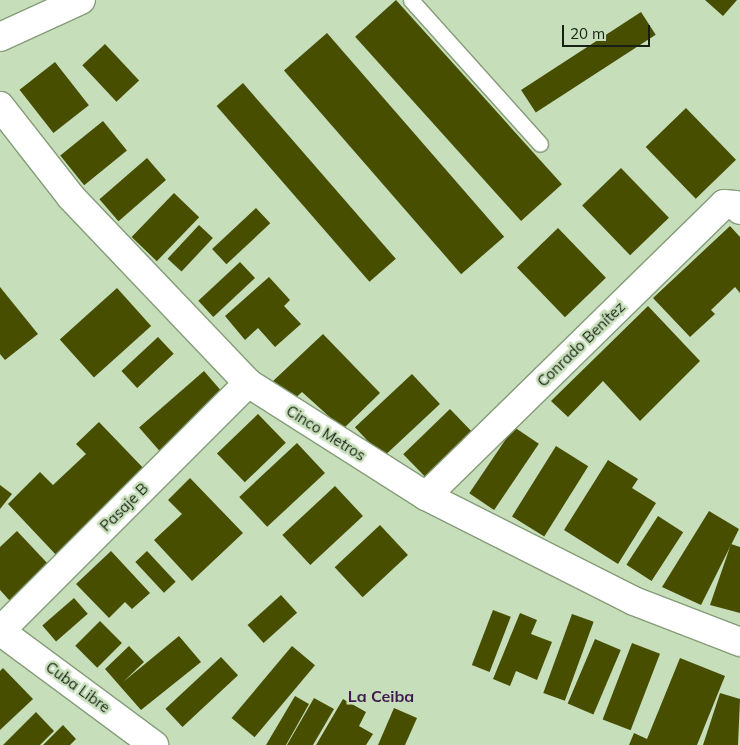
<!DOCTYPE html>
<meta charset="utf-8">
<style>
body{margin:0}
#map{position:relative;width:740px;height:745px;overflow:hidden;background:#c6dfba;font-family:Mulish,sans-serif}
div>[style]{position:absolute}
.building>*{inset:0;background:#474e00;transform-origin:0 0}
.roads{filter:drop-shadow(1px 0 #859c79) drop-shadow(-1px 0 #859c79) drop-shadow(0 1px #859c79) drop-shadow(0 -1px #859c79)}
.lane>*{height:15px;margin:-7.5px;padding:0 7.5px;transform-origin:7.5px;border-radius:7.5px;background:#fff}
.street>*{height:28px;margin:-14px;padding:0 14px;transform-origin:14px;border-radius:14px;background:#fff}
.secondary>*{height:28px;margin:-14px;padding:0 14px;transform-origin:14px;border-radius:14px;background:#fff}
span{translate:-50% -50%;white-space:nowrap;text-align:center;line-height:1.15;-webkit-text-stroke:5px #c6dfba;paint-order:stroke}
.street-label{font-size:15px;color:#182113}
.neighbourhood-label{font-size:16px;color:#411b50;font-weight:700}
.scale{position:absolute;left:562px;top:25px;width:88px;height:22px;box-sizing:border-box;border:2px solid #182113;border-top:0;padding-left:6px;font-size:15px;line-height:18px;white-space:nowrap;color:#182113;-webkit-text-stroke:4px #c6dfba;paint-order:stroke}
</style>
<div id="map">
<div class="building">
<div style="left:396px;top:0;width:248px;height:55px;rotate:48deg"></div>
<div style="clip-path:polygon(705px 0,737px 0,723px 16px)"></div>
<div style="left:641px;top:12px;width:27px;height:143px;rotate:57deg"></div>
<div style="left:327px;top:33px;width:270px;height:57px;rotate:49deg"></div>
<div style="left:105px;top:44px;width:50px;height:31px;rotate:47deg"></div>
<div style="left:55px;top:62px;width:55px;height:45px;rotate:52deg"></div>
<div style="left:243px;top:83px;width:233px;height:35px;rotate:49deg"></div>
<div style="left:686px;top:108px;width:72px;height:56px;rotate:46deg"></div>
<div style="left:103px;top:121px;width:38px;height:55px;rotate:51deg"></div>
<div style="left:147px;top:158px;width:29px;height:63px;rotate:49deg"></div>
<div style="left:621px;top:168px;width:69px;height:54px;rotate:46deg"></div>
<div style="left:174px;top:193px;width:35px;height:61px;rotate:44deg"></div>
<div style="left:256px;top:208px;width:21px;height:60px;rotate:47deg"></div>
<div style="left:199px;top:225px;width:19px;height:46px;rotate:43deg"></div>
<div style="clip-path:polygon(730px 226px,740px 237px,740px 293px,735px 287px,711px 310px,715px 314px,690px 337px,653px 298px)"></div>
<div style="left:558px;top:228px;width:69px;height:57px;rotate:46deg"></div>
<div style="left:240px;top:262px;width:22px;height:57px;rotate:47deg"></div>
<div style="clip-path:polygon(269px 277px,290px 300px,284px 306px,301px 324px,275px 347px,258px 328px,245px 340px,225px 316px)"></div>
<div style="clip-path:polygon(0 287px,38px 334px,5px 360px,0 354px)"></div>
<div style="left:117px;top:288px;width:51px;height:77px;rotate:48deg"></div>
<div style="clip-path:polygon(648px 306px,700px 361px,640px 421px,603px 381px,568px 417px,551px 401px)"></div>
<div style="clip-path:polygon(323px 334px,380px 393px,343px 429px,302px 392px,291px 402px,272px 382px)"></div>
<div style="left:158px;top:337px;width:23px;height:50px;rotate:47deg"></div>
<div style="left:204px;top:371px;width:32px;height:86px;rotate:49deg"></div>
<div style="left:412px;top:374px;width:41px;height:78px;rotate:47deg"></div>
<div style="left:450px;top:409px;width:35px;height:65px;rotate:46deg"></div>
<div style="left:258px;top:414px;width:40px;height:57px;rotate:46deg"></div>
<div style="clip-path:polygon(99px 422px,148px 473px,59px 558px,8px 504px,40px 472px,53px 485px,86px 454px,76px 444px)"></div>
<div style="left:514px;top:427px;width:30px;height:80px;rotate:34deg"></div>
<div style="left:297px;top:443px;width:41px;height:79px;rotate:47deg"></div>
<div style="left:556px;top:446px;width:38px;height:83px;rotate:32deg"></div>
<div style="clip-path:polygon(608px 460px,638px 479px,632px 488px,656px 503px,618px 564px,564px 530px)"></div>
<div style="clip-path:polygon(190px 478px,243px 533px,192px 581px,154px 540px,182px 514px,168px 500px)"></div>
<div style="clip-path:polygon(0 485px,12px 494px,0 509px)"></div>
<div style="left:335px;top:486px;width:41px;height:72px;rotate:47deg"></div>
<div style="clip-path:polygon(709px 511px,739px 529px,701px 605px,662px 587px)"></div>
<div style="left:658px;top:516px;width:30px;height:58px;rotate:33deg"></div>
<div style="left:380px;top:525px;width:41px;height:62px;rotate:47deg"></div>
<div style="clip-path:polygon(17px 531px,49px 565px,10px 601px,0 590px,0 547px)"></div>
<div style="clip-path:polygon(731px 544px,740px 547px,740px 613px,710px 605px)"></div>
<div style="clip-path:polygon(111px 551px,150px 593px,132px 609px,125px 602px,109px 618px,76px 584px)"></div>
<div style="left:147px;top:551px;width:42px;height:16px;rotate:47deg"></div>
<div style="left:281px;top:595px;width:24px;height:45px;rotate:48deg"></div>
<div style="left:74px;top:598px;width:21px;height:42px;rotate:49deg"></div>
<div style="left:493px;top:610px;width:19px;height:59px;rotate:21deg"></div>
<div style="clip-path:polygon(520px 613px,537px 620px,531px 634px,552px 642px,537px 680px,516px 671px,510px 686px,493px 679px)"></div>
<div style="left:572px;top:614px;width:23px;height:84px;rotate:20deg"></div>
<div style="left:100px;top:621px;width:31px;height:35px;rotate:45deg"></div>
<div style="clip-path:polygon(179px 636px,201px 662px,141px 710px,105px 669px,129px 646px,144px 662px,123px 682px)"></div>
<div style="left:595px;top:639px;width:28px;height:70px;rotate:23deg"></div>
<div style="left:632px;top:643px;width:30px;height:82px;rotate:21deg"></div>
<div style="left:292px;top:646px;width:30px;height:94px;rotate:40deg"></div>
<div style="left:221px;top:657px;width:25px;height:76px;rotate:47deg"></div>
<div style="clip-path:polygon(680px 658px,725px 676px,697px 745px,629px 745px,634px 733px,647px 739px)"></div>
<div style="clip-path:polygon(3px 668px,33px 699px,0 730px,0 671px)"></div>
<div style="clip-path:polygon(720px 693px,740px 699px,738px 745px,703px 745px)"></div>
<div style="clip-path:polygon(295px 696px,309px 704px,286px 745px,266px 745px)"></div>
<div style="clip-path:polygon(314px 698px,334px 709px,313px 745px,287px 745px)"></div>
<div style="clip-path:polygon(343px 699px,366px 712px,359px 726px,373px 734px,366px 745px,316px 745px)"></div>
<div style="clip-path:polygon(394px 708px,417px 718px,405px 745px,378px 745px)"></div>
<div style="clip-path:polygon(36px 712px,54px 731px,40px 745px,3px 745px)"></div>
<div style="clip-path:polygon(63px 725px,76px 739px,70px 745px,43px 745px)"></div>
</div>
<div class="roads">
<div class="lane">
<div style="left:411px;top:0;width:193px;rotate:48.1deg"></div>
</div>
<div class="street">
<div style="left:0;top:106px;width:115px;rotate:52deg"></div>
<div style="left:71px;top:197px;width:257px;rotate:46.4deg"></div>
<div style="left:248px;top:383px;width:211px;rotate:32.4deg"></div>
<div style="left:426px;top:496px;width:233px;rotate:26.8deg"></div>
<div style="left:634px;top:601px;width:114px;rotate:21.1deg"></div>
<div style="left:426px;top:496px;width:417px;rotate:-44.4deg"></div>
<div style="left:724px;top:204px;width:11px;rotate:5deg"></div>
<div style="left:735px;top:205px;width:7px;rotate:45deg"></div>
<div style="left:0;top:631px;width:351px;rotate:-45deg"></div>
<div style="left:0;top:631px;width:192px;rotate:36.5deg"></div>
</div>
<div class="secondary">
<div style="left:0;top:37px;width:89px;rotate:-24.6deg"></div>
</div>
</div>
<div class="street-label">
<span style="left:581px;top:344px;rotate:-44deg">Conrado Benítez</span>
<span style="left:326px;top:433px;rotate:32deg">Cinco Metros</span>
<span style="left:124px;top:507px;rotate:-45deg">Pasaje B</span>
<span style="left:78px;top:687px;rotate:36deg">Cuba Libre</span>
</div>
<div class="neighbourhood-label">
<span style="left:381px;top:696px">La Ceiba</span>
</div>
<div class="scale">20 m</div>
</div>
